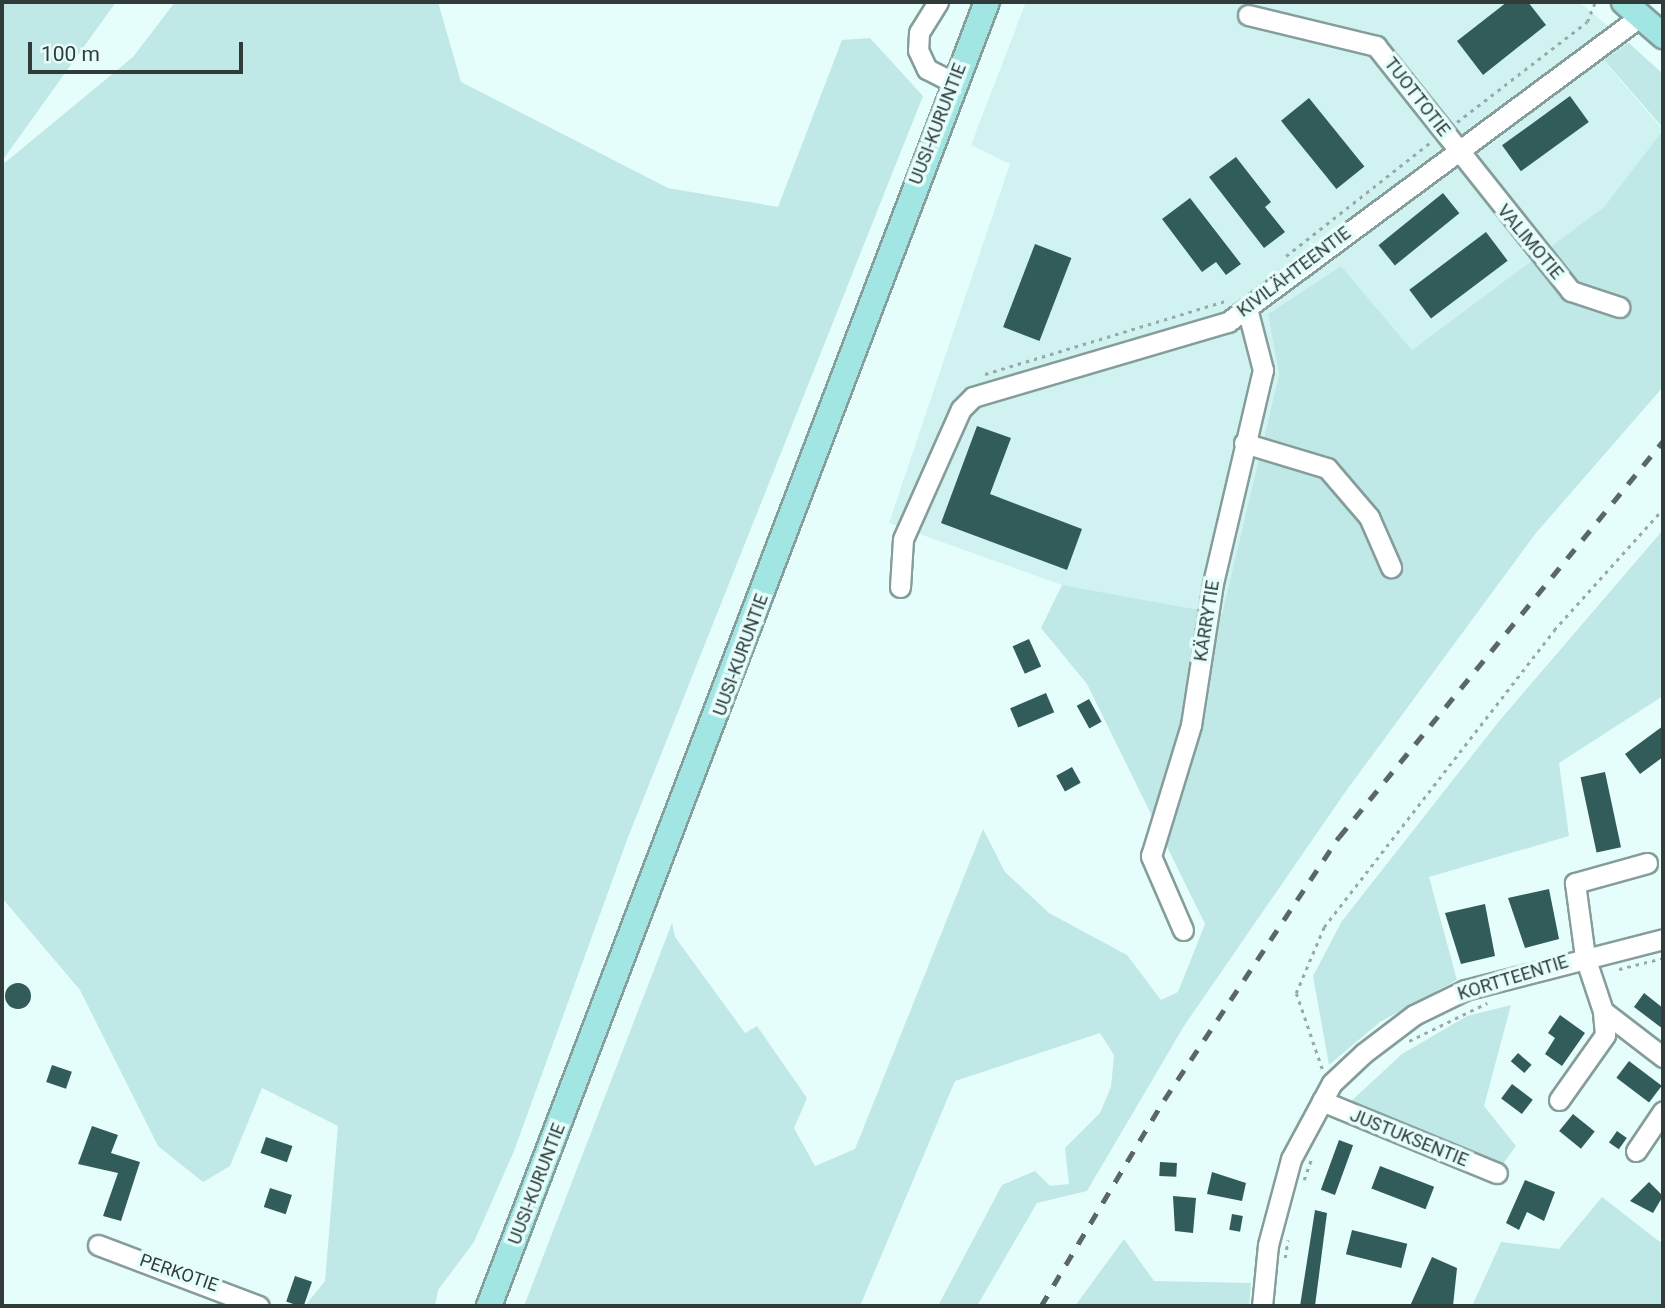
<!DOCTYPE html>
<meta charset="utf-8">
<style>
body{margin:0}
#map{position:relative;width:1665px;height:1308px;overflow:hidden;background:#e5fefc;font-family:Roboto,sans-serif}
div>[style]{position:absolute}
.built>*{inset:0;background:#d0f2f0}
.green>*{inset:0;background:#c0e8e6}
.building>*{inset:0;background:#325c5a;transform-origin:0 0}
.round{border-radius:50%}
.path>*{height:2.5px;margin-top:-1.25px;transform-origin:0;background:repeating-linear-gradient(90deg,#97a9a8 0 3.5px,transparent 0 8.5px)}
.roads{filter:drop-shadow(2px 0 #859d9b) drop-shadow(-2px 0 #859d9b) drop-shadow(0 2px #859d9b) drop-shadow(0 -2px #859d9b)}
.minor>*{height:19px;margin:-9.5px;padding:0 9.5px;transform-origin:9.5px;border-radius:9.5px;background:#fff}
.major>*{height:24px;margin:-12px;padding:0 12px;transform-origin:12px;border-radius:12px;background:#a1e6e3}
.rail>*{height:4.5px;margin-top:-2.25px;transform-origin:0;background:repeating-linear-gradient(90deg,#5a6766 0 12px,transparent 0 24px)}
span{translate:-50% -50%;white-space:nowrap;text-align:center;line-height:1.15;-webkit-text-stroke:7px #e5fefc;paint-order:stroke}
.street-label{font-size:18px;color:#313b3a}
.frame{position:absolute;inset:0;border:4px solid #313b3a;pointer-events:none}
.scale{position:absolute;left:28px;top:42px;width:215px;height:32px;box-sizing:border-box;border:4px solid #313b3a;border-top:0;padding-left:9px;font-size:21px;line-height:24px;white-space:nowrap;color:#313b3a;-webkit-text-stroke:5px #e5fefc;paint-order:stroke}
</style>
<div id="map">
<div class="built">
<div style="clip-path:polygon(1026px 2px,1579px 2px,1629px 43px,1604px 61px,1663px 130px,1604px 207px,1412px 350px,1341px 266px,1268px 314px,1279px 373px,1222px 614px,1062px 585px,889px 523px,1010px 164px,971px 145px)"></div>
</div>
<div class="green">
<div style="clip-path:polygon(2px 2px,116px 2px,2px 161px)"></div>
<div style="clip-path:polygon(175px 2px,438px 2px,461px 82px,668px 188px,778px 207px,842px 40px,870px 38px,923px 96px,627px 840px,514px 1151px,474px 1242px,438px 1290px,435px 1306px,305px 1306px,325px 1281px,338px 1126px,262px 1088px,230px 1166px,203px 1182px,158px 1146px,80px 990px,2px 898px,2px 165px,133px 57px)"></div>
<div style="clip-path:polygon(1629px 43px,1663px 74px,1663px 128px,1604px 60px)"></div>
<div style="clip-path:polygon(1663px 130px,1663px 387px,1536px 533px,1346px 791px,1184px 1026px,1087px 1191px,1037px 1203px,977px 1306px,938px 1306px,1002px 1185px,1035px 1171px,1050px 1186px,1069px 1184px,1065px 1148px,1100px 1113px,1111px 1087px,1114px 1055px,1100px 1033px,955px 1081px,860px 1306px,524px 1306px,672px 923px,675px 937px,745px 1033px,757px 1026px,807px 1098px,794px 1128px,815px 1166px,855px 1149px,983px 829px,1005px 872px,1049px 913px,1127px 955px,1161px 1000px,1178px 992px,1205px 924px,1087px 684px,1041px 628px,1062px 585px,1222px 614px,1279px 374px,1268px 314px,1341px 266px,1412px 350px,1604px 207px)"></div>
<div style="clip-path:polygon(1663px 530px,1663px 696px,1559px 763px,1569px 836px,1429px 877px,1457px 980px,1380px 1022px,1329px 1065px,1313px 976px,1342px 921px,1500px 720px)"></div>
<div style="clip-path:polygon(1511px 1005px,1484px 1106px,1516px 1146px,1502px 1165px,1348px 1104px,1402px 1054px,1467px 1016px)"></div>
<div style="clip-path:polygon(1602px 1197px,1660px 1242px,1663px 1238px,1663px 1306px,1472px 1306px,1501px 1242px,1559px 1249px)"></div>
<div style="clip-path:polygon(1124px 1239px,1154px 1281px,1251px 1283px,1249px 1306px,1075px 1306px)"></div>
</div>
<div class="building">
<div style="clip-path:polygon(1507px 2px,1528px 2px,1546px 25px,1483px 75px,1457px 41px)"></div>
<div style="left:1570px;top:96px;width:32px;height:84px;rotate:54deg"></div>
<div style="left:1309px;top:98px;width:88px;height:36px;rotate:51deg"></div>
<div style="clip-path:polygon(1236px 157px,1271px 202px,1265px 207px,1285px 232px,1264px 248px,1209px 177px)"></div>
<div style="left:1443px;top:193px;width:26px;height:83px;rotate:51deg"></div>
<div style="clip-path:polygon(1190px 198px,1241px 264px,1226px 275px,1216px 262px,1202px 272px,1162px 219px)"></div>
<div style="left:1486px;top:232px;width:36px;height:96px;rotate:53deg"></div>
<div style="left:1035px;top:244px;width:39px;height:89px;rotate:21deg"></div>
<div style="clip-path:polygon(977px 426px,1011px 438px,990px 494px,1082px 529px,1067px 570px,941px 523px)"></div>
<div style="left:1029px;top:639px;width:30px;height:18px;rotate:66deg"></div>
<div style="left:1046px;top:693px;width:21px;height:39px;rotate:67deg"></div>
<div style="left:1089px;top:699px;width:26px;height:14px;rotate:61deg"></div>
<div style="clip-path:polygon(1663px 726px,1663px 757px,1640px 774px,1625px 754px)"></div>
<div style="left:1072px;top:767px;width:18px;height:18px;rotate:61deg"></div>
<div style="left:1605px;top:772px;width:77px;height:25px;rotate:78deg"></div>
<div style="clip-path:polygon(1549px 889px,1559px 939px,1525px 948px,1508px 898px)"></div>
<div style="clip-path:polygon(1485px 904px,1495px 956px,1461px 964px,1445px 913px)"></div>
<div class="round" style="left:5px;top:983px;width:26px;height:26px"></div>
<div style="clip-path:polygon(1644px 993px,1663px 1008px,1663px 1029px,1634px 1007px)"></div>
<div style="clip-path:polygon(1560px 1015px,1585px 1033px,1562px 1066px,1545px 1054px,1555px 1038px,1548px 1033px)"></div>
<div style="left:1518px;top:1053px;width:18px;height:11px;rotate:41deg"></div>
<div style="left:1629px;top:1061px;width:41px;height:21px;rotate:37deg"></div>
<div style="left:52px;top:1065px;width:21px;height:18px;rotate:19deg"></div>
<div style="left:1512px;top:1084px;width:26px;height:18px;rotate:37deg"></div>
<div style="left:1573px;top:1114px;width:28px;height:22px;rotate:39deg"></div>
<div style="clip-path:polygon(92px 1126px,118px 1135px,111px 1153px,140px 1162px,121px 1221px,103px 1216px,118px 1173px,78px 1164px)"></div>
<div style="left:1617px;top:1131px;width:12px;height:14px;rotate:35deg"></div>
<div style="left:266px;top:1137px;width:28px;height:17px;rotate:19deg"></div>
<div style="left:1339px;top:1140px;width:15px;height:53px;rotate:20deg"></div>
<div style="left:1160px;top:1162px;width:17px;height:14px;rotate:3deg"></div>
<div style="left:1380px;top:1166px;width:58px;height:24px;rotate:21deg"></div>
<div style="clip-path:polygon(1212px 1172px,1246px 1183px,1242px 1201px,1207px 1194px)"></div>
<div style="clip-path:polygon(1525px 1180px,1555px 1192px,1544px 1221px,1527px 1212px,1519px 1230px,1506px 1223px)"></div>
<div style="clip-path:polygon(1649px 1182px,1663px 1196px,1653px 1213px,1630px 1201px)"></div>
<div style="left:270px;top:1188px;width:23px;height:20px;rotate:18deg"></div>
<div style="clip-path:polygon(1173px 1196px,1196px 1198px,1193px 1233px,1175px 1231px)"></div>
<div style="clip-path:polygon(1315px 1210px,1327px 1213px,1315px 1306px,1300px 1306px)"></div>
<div style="left:1232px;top:1214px;width:11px;height:16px;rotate:10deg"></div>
<div style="left:1352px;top:1230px;width:57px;height:25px;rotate:14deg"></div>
<div style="clip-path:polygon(1432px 1257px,1457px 1268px,1453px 1306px,1410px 1306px)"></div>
<div style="left:295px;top:1276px;width:18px;height:27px;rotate:19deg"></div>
</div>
<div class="path">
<div style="left:1457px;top:122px;width:164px;rotate:-37.6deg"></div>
<div style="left:1587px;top:22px;width:22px;rotate:-68deg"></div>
<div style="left:1286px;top:256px;width:186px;rotate:-38.2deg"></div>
<div style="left:985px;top:374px;width:254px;rotate:-16.9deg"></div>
<div style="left:1619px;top:969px;width:45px;rotate:-14deg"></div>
<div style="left:1409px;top:1041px;width:87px;rotate:-26deg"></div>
<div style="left:1322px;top:1069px;width:80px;rotate:-108.9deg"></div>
<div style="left:1296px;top:993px;width:72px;rotate:-67deg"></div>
<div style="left:1324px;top:927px;width:376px;rotate:-52.2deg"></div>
<div style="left:1554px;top:630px;width:163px;rotate:-48deg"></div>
<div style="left:1304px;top:1180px;width:21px;rotate:-71deg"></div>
<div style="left:1285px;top:1258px;width:18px;rotate:-81deg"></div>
</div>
<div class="roads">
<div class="minor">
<div style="left:938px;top:2px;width:36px;rotate:122deg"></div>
<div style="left:919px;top:33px;width:17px;rotate:93deg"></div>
<div style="left:918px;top:50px;width:21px;rotate:65deg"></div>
<div style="left:927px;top:69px;width:29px;rotate:27deg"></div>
<div style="left:1248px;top:15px;width:132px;rotate:13.6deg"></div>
<div style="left:1376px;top:46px;width:313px;rotate:51.5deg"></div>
<div style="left:1571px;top:291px;width:51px;rotate:18.4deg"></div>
<div style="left:1244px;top:443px;width:87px;rotate:16.8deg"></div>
<div style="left:1327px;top:468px;width:65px;rotate:49.4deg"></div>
<div style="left:1369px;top:517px;width:55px;rotate:66.3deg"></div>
<div style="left:900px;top:587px;width:48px;rotate:-86.4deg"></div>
<div style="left:903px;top:539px;width:142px;rotate:-66deg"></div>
<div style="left:961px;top:409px;width:17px;rotate:-45deg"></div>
<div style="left:973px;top:397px;width:266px;rotate:-16.4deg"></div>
<div style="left:1228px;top:322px;width:514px;rotate:-36.54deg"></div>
<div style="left:1647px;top:863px;width:75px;rotate:164.5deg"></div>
<div style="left:1575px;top:883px;width:75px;rotate:82.3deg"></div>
<div style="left:1585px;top:957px;width:57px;rotate:71.6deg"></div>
<div style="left:1603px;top:1011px;width:76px;rotate:37.5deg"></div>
<div style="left:1183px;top:930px;width:81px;rotate:-113.4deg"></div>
<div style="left:1151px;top:856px;width:137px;rotate:-73deg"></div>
<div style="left:1191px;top:725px;width:144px;rotate:-81.2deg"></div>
<div style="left:1213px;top:583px;width:219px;rotate:-76.8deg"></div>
<div style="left:1263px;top:370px;width:64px;rotate:-104.5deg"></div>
<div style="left:1559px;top:1100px;width:80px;rotate:-54.7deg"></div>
<div style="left:1605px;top:1035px;width:24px;rotate:-95deg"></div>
<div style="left:1322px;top:1101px;width:189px;rotate:22.4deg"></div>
<div style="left:1636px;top:1151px;width:48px;rotate:-56deg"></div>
<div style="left:98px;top:1245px;width:172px;rotate:20.8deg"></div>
<div style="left:1262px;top:1306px;width:61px;rotate:-84.4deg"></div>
<div style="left:1268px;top:1245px;width:89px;rotate:-75deg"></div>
<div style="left:1291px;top:1159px;width:86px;rotate:-61.7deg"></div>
<div style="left:1332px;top:1083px;width:44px;rotate:-43.2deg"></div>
<div style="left:1364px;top:1053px;width:63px;rotate:-37.2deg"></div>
<div style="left:1414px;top:1015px;width:57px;rotate:-26.1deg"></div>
<div style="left:1465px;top:990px;width:204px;rotate:-14.4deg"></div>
</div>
<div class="major">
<div style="left:1624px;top:2px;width:52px;rotate:41.1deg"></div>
<div style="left:489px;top:1306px;width:1396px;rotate:-69.1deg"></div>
</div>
</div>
<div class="rail">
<div style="left:1041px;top:1306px;width:240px;rotate:-59.2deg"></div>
<div style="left:1164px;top:1100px;width:316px;rotate:-56.4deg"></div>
<div style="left:1339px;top:837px;width:512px;rotate:-50.71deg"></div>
</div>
<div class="street-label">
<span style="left:1417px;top:97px;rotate:52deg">TUOTTOTIE</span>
<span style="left:938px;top:124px;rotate:-69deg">UUSI-KURUNTIE</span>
<span style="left:1530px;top:242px;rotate:50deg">VALIMOTIE</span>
<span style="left:1294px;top:272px;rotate:-37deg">KIVILÄHTEENTIE</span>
<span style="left:1207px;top:621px;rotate:-81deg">KÄRRYTIE</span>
<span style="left:741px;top:655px;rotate:-70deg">UUSI-KURUNTIE</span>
<span style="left:1513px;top:978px;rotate:-17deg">KORTTEENTIE</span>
<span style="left:1409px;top:1138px;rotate:22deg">JUSTUKSENTIE</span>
<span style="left:537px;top:1184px;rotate:-69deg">UUSI-KURUNTIE</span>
<span style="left:179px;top:1273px;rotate:19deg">PERKOTIE</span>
</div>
<div class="frame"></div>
<div class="scale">100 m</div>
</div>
